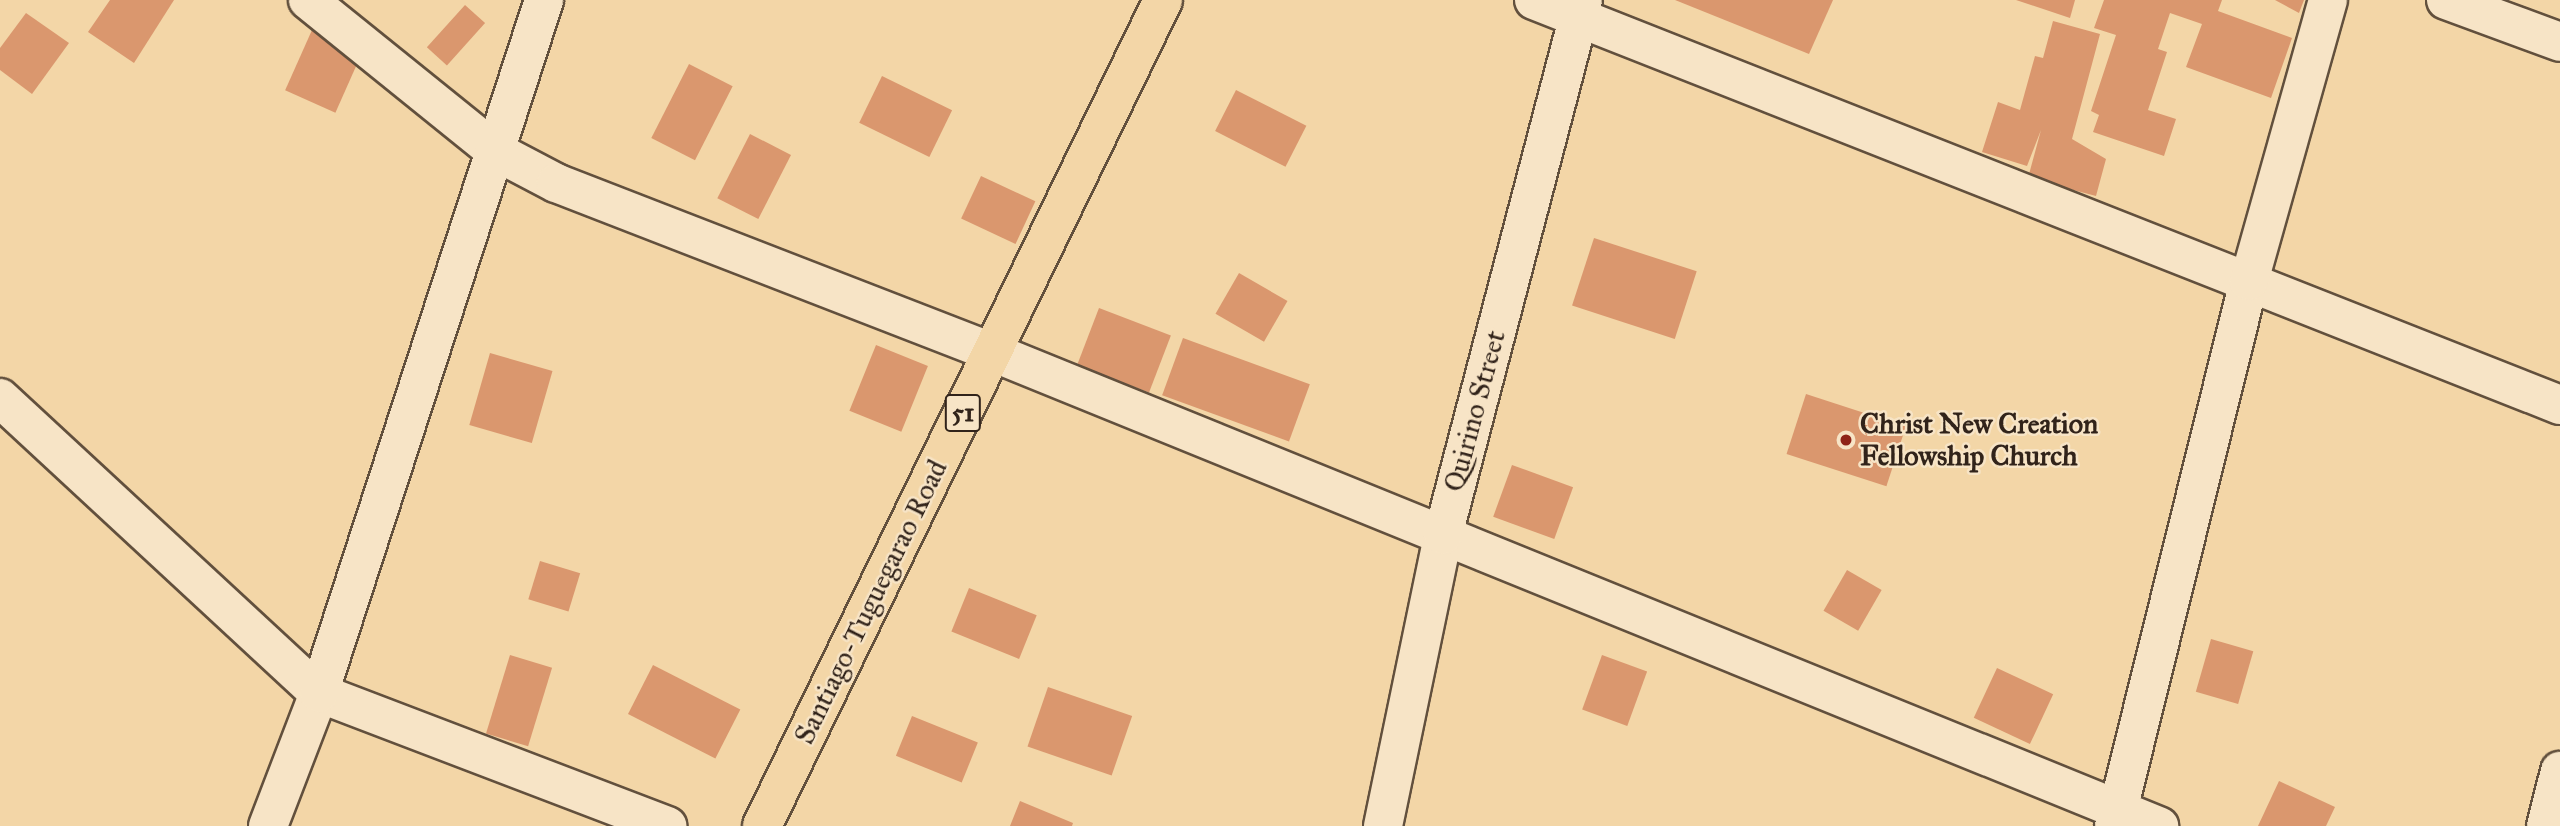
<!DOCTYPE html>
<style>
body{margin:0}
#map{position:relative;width:2560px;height:826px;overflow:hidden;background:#f3d6a7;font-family:"IM FELL Great Primer",serif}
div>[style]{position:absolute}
.building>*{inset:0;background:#da976e;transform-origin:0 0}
.roads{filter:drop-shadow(2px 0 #62503d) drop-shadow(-2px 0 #62503d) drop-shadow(0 2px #62503d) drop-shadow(0 -2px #62503d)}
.minor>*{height:38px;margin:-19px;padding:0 19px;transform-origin:19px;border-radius:19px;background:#f7e4c6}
.highway>*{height:38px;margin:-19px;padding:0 19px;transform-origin:19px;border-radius:19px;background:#f3d6a7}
.dots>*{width:19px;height:19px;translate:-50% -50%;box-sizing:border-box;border:4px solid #f7e4c6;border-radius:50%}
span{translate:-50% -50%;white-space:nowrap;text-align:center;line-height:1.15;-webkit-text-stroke:5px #f7e4c6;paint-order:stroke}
.shield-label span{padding:2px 5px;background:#f7e4c6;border:2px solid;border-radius:5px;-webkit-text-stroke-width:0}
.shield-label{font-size:26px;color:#31231a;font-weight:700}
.street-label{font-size:28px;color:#31231a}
.poi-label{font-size:28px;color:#31231a;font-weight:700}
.left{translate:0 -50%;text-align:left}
</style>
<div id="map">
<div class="building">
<div style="clip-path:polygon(110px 0,174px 0,134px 63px,88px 32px)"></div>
<div style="clip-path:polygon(1675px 0,1833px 0,1809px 54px)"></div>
<div style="clip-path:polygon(2016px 0,2075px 0,2070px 18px)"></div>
<div style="clip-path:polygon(2104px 0,2222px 0,2218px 11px,2292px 38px,2271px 98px,2186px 67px,2202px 24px,2170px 13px,2158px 49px,2167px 52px,2148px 110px,2176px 119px,2164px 156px,2093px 132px,2099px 115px,2091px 111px,2116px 35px,2094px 28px)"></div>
<div style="clip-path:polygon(2275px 0,2304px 0,2299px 13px)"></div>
<div style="left:465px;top:5px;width:27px;height:57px;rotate:42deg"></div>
<div style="clip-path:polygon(26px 13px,69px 43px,32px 94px,0 70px,0 48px)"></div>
<div style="clip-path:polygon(2053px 21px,2100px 34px,2072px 139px,2106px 159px,2096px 196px,2028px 178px,2041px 130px,2027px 166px,1982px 152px,1998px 102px,2020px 110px,2035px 56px,2043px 58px)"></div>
<div style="left:312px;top:30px;width:55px;height:66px;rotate:24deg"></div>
<div style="left:689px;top:64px;width:49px;height:83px;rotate:27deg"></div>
<div style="left:882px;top:76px;width:78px;height:52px;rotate:26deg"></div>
<div style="left:1236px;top:90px;width:79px;height:46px;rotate:27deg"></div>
<div style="left:750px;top:134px;width:46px;height:72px;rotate:27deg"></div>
<div style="left:981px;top:176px;width:60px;height:47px;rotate:25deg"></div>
<div style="left:1594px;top:238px;width:108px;height:71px;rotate:18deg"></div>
<div style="left:1239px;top:273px;width:56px;height:47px;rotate:30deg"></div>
<div style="left:1099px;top:308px;width:77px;height:61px;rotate:21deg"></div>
<div style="left:1183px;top:338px;width:135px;height:61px;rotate:20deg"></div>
<div style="left:876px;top:345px;width:56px;height:71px;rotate:22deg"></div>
<div style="left:490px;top:353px;width:65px;height:75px;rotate:16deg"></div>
<div style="left:1806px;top:394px;width:105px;height:63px;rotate:18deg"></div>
<div style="left:1512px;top:465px;width:65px;height:55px;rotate:20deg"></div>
<div style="left:540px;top:561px;width:42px;height:40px;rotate:17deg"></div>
<div style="left:1847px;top:570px;width:40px;height:47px;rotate:30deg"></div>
<div style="left:969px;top:588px;width:73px;height:47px;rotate:22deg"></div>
<div style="left:2211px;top:639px;width:44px;height:55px;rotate:16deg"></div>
<div style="left:510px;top:655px;width:44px;height:82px;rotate:17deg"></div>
<div style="left:1602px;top:655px;width:48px;height:58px;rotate:20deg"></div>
<div style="left:653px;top:665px;width:98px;height:55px;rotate:27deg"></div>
<div style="left:1997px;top:668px;width:62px;height:55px;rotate:25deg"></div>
<div style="left:1048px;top:687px;width:89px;height:63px;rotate:19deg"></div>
<div style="left:912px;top:716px;width:71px;height:43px;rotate:22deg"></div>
<div style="clip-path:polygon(2279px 781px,2335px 807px,2326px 826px,2258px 826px)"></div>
<div style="clip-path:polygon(1020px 801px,1073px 823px,1072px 826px,1010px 826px)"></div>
</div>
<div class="roads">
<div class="minor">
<div style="left:308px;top:0;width:240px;rotate:38.9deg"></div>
<div style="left:495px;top:151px;width:69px;rotate:27.7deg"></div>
<div style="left:556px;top:183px;width:468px;rotate:21.2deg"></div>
<div style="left:992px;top:352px;width:1260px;rotate:22.11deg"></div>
<div style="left:1534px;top:0;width:1103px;rotate:21.54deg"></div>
<div style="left:2446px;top:0;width:121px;rotate:20.2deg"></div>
<div style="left:0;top:398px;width:434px;rotate:42.8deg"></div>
<div style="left:319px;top:693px;width:373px;rotate:20.9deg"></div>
<div style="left:268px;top:826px;width:142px;rotate:-69deg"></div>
<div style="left:319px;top:693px;width:729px;rotate:-72.01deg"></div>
<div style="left:1383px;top:826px;width:297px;rotate:-78.3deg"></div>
<div style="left:1443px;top:535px;width:553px;rotate:-75.34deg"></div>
<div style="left:2114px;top:826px;width:561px;rotate:-76.09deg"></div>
<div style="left:2249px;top:281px;width:292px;rotate:-74.3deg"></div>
<div style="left:2546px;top:826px;width:57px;rotate:-75.7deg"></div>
</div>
<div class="highway">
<div style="left:762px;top:826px;width:918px;rotate:-64.1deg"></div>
</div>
</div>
<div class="dots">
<div style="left:1846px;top:440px;background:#8f2418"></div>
</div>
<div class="shield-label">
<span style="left:963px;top:413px">51</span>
</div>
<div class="street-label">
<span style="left:1475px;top:411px;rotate:-75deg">Quirino Street</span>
<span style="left:871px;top:602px;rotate:-64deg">Santiago-Tuguegarao Road</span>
</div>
<div class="poi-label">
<span class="left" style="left:1860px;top:440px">Christ New Creation<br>Fellowship Church</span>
</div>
</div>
